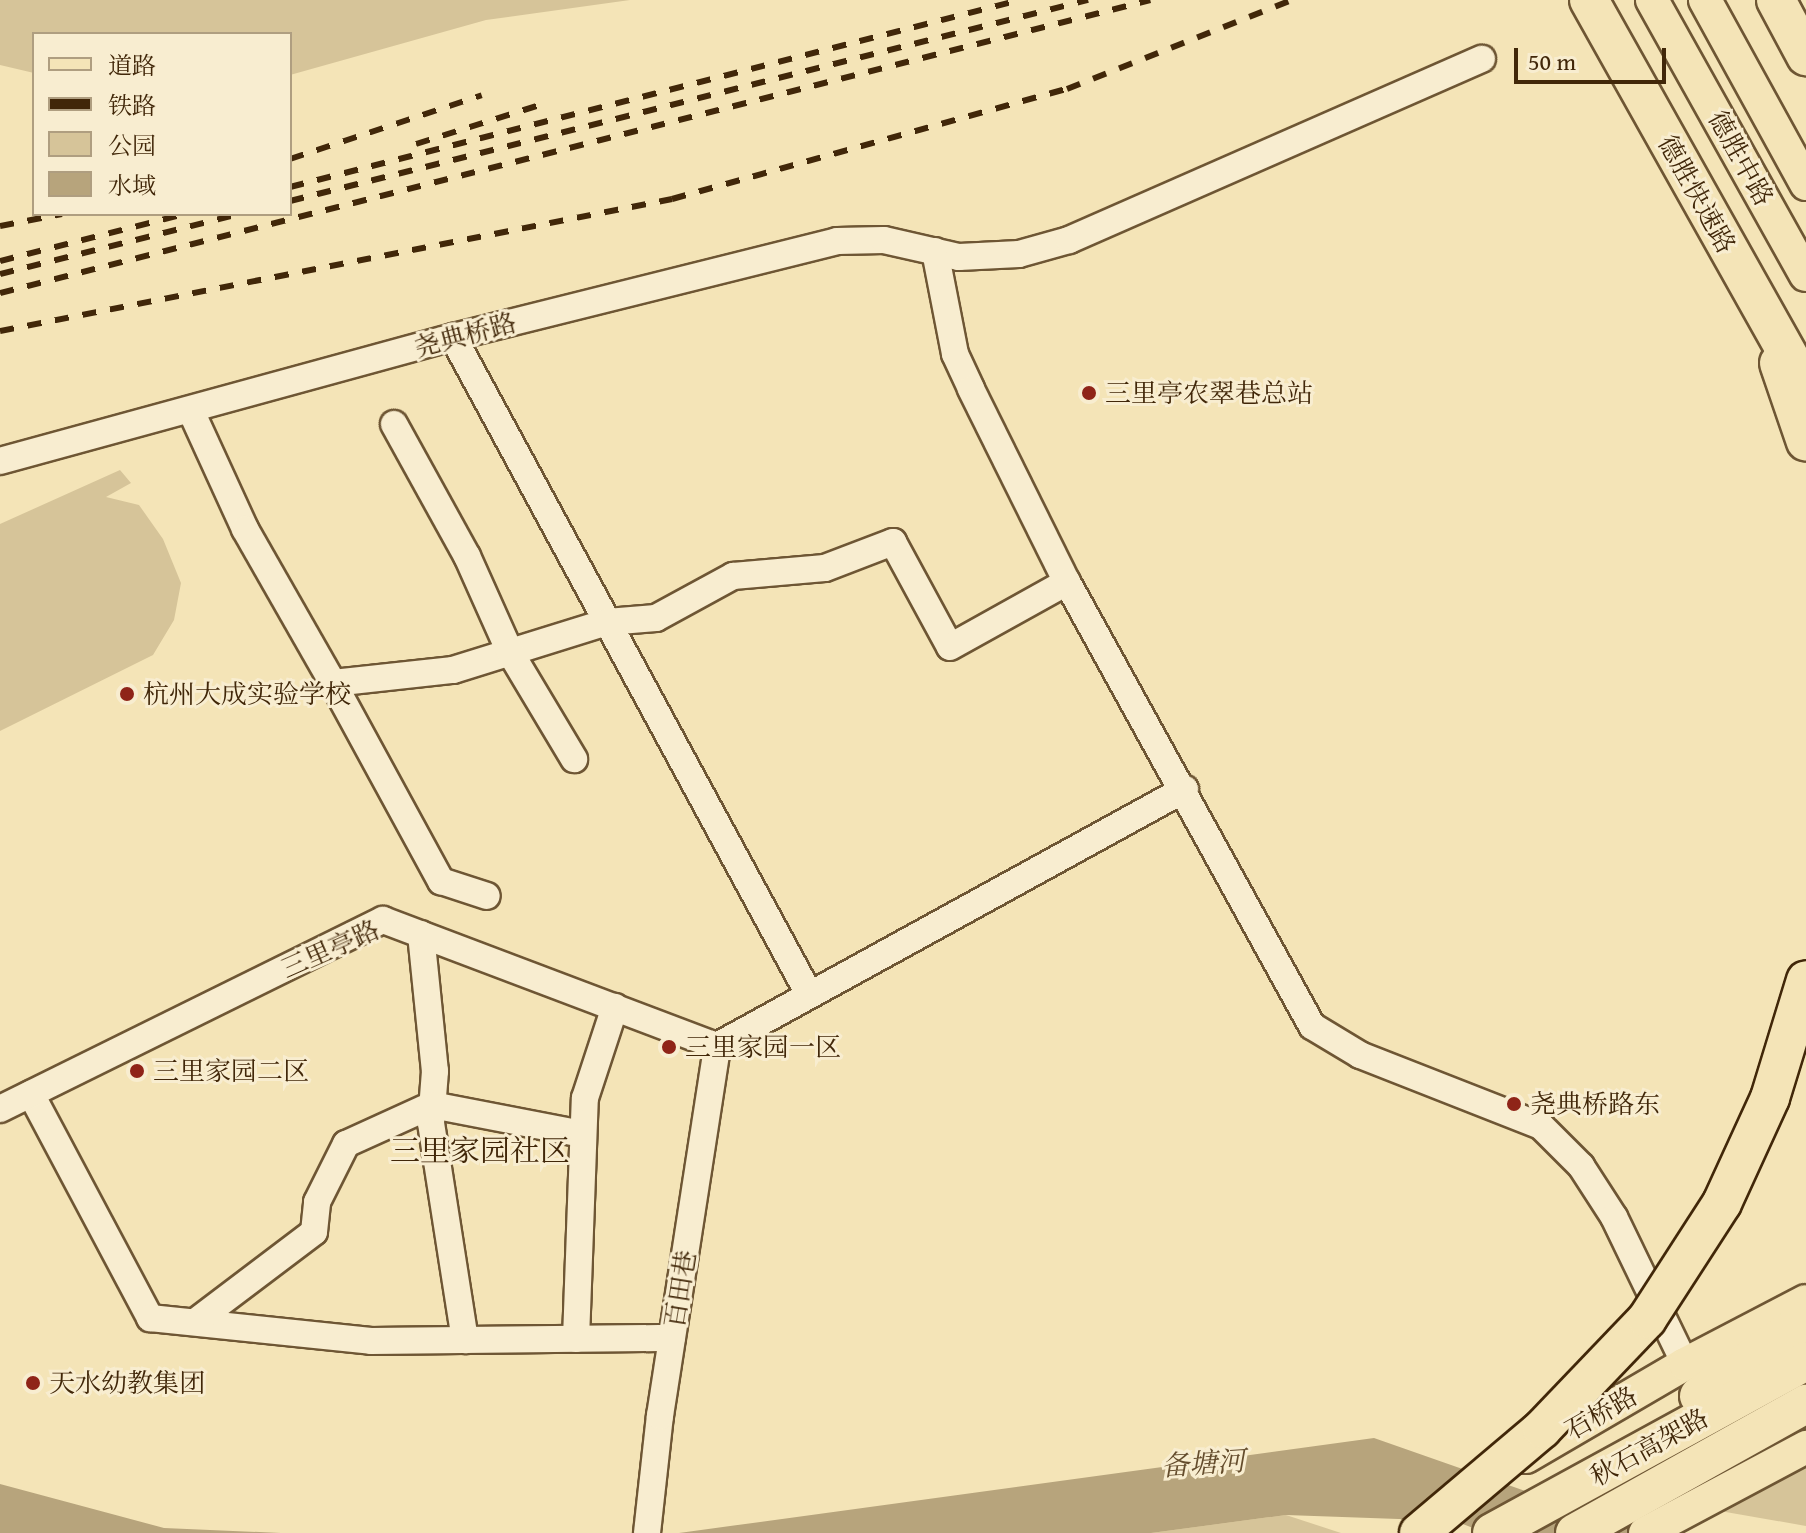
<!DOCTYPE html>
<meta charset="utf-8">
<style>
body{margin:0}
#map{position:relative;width:1806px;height:1533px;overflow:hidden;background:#f4e4b7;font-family:"Gentium Book Plus","Noto Serif SC",serif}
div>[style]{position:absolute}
.green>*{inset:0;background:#d6c499}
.water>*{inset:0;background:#b7a47c}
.roads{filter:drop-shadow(2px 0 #6e5634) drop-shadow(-2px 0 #6e5634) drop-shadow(0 2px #6e5634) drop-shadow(0 -2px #6e5634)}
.minor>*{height:26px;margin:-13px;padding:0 13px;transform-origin:13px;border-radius:13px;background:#f8edd0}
.major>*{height:32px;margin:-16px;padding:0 16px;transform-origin:16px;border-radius:16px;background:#f4e4b7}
.highway>*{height:38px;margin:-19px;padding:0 19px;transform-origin:19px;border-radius:19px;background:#f4e4b7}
.rail>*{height:6px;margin-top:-3px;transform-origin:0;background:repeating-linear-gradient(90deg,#412709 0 14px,transparent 0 28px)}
.bridges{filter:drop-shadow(2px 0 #412709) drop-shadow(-2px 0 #412709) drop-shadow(0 2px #412709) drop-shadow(0 -2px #412709)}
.highway-bridge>*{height:38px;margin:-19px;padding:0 19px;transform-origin:19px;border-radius:19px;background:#f4e4b7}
.dots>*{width:22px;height:22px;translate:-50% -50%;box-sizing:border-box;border:4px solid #f8edd0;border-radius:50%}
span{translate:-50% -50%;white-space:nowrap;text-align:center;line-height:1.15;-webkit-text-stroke:6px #f8edd0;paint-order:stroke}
.street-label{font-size:26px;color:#412709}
.poi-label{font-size:26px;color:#412709}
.left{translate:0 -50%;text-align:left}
.water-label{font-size:28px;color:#644c2c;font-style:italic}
.quarter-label{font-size:30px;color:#412709}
.legend{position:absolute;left:32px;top:32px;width:260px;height:184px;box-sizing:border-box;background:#f8edd0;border:2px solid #af9e80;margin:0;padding:10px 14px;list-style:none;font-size:24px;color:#412709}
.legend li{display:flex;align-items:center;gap:16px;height:40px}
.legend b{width:40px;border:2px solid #af9e80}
.scale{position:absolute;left:1514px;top:48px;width:152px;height:36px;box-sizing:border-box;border:4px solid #412709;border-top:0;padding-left:10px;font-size:24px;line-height:28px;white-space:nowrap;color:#412709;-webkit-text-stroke:6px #f8edd0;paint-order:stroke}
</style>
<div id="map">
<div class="green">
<div style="clip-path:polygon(0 0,630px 0,486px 20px,290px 75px,290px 34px,34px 34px,34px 73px,0 65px)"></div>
<div style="clip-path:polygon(120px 470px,131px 483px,106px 497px,139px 505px,163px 539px,181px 583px,174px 620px,153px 655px,0 731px,0 524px)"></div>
<div style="clip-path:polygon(1806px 1464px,1806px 1526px,1720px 1511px)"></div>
<div style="clip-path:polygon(1286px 1515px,1341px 1533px,1151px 1533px)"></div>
</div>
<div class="water">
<div style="clip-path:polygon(1374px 1438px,1645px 1533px,1486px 1533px,1455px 1521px,1286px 1515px,1151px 1533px,679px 1533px)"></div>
<div style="clip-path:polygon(0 1484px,164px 1528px,281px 1533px,0 1533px)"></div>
</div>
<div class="roads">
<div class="minor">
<div style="left:935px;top:251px;width:105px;rotate:79deg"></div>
<div style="left:955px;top:354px;width:38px;rotate:65deg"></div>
<div style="left:971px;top:389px;width:216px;rotate:63.6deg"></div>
<div style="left:1067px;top:582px;width:507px;rotate:61.11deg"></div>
<div style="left:1312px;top:1026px;width:56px;rotate:31.1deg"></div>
<div style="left:1360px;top:1055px;width:194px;rotate:21.4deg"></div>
<div style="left:1541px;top:1126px;width:57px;rotate:45deg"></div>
<div style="left:1581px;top:1166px;width:61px;rotate:57.1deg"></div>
<div style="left:1614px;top:1217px;width:163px;rotate:64.2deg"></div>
<div style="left:453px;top:337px;width:747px;rotate:61.55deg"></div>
<div style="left:191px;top:411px;width:130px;rotate:65.4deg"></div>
<div style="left:245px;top:529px;width:177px;rotate:60.3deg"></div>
<div style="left:333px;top:683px;width:121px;rotate:-6.2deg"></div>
<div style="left:453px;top:670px;width:161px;rotate:-17.3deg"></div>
<div style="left:607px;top:622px;width:49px;rotate:-4.7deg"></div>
<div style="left:656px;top:618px;width:88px;rotate:-28.6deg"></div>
<div style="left:733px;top:576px;width:92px;rotate:-5deg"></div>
<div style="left:825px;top:568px;width:73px;rotate:-20.9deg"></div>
<div style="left:893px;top:542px;width:119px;rotate:61.5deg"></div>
<div style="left:950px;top:647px;width:134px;rotate:-29.1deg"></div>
<div style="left:394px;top:424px;width:151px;rotate:61.1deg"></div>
<div style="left:467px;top:556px;width:105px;rotate:65.9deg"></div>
<div style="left:510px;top:652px;width:125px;rotate:59.1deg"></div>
<div style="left:0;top:461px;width:470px;rotate:-15.3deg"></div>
<div style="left:453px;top:337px;width:396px;rotate:-14deg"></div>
<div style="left:837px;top:241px;width:47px;rotate:-1.2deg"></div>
<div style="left:884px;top:240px;width:77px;rotate:12.8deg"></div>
<div style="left:959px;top:257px;width:60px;rotate:-2.9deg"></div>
<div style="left:1019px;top:254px;width:52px;rotate:-15.6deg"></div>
<div style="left:1069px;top:240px;width:451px;rotate:-23.7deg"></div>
<div style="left:333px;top:683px;width:226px;rotate:61.4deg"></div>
<div style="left:441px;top:881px;width:48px;rotate:18.1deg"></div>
<div style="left:421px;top:934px;width:138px;rotate:84.2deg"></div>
<div style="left:435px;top:1071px;width:52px;rotate:94.4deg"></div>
<div style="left:431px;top:1123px;width:220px;rotate:81.1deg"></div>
<div style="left:717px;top:1046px;width:534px;rotate:-28.77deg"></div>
<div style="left:31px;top:1094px;width:254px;rotate:62deg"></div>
<div style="left:150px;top:1318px;width:222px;rotate:5.9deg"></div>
<div style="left:371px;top:1341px;width:301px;rotate:-0.6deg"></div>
<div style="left:0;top:1109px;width:427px;rotate:-26.3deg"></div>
<div style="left:383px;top:920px;width:357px;rotate:20.7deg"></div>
<div style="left:195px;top:1322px;width:149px;rotate:-37.1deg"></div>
<div style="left:314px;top:1232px;width:30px;rotate:-84deg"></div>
<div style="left:317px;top:1202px;width:65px;rotate:-63.4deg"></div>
<div style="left:346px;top:1144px;width:94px;rotate:-24.4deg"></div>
<div style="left:432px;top:1105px;width:153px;rotate:10.9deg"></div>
<div style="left:576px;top:1339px;width:241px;rotate:-87.9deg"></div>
<div style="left:585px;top:1098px;width:96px;rotate:-71.8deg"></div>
<div style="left:647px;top:1533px;width:118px;rotate:-83.7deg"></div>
<div style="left:660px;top:1416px;width:374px;rotate:-81.2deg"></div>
</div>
<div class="major">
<div style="left:1652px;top:0;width:315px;rotate:60.8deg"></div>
<div style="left:1705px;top:0;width:210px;rotate:61.2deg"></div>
<div style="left:1526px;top:1457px;width:184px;rotate:-30.3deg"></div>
<div style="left:1685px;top:1364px;width:136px;rotate:-27.5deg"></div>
<div style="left:1645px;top:1533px;width:183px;rotate:-28.1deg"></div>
</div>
<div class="highway">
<div style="left:1589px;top:0;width:444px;rotate:60.7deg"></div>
<div style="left:1776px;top:0;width:64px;rotate:61.8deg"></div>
<div style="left:1779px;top:363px;width:83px;rotate:71.1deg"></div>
<div style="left:1699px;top:1396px;width:132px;rotate:-35.7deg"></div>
<div style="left:1492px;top:1533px;width:358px;rotate:-28.7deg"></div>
<div style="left:1575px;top:1533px;width:265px;rotate:-29.2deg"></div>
</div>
</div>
<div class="rail">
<div style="left:416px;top:144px;width:136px;rotate:-17.5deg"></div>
<div style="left:290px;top:159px;width:202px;rotate:-18.4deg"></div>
<div style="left:290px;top:187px;width:754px;rotate:-14.37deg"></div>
<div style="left:290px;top:201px;width:823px;rotate:-14.14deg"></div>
<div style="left:0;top:226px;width:63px;rotate:-11deg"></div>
<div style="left:0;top:261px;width:190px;rotate:-14.3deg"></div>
<div style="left:0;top:274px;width:245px;rotate:-14.1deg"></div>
<div style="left:0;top:293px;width:1187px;rotate:-14.29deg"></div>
<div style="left:0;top:331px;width:685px;rotate:-11.11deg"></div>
<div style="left:672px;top:199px;width:410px;rotate:-15.6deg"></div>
<div style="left:1067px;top:89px;width:242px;rotate:-21.6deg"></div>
</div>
<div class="bridges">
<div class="highway-bridge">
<div style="left:1419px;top:1533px;width:161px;rotate:-40.2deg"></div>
<div style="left:1542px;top:1429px;width:152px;rotate:-46.3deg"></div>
<div style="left:1647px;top:1319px;width:138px;rotate:-57.1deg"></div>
<div style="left:1722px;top:1203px;width:115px;rotate:-65.4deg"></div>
<div style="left:1770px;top:1098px;width:123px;rotate:-73deg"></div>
</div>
</div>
<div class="dots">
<div style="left:1089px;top:393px;background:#8f2418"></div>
<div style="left:127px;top:694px;background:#8f2418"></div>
<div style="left:669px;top:1047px;background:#8f2418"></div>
<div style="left:137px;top:1071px;background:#8f2418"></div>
<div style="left:1514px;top:1104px;background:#8f2418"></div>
<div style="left:33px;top:1383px;background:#8f2418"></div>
</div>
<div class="street-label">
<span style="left:1741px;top:158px;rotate:61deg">德胜中路</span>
<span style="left:1697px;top:194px;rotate:61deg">德胜快速路</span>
<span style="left:465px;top:335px;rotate:-15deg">尧典桥路</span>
<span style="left:330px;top:949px;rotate:-24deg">三里亭路</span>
<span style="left:680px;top:1289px;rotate:-81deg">百田巷</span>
<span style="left:1601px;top:1413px;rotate:-30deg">石桥路</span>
<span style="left:1649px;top:1447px;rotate:-29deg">秋石高架路</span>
</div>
<div class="poi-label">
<span class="left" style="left:1105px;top:393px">三里亭农翠巷总站</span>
<span class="left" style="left:143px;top:694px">杭州大成实验学校</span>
<span class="left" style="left:685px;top:1047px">三里家园一区</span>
<span class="left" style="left:153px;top:1071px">三里家园二区</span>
<span class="left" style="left:1530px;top:1104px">尧典桥路东</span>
<span class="left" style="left:49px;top:1383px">天水幼教集团</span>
</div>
<div class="water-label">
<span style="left:1203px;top:1463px;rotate:-4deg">备塘河</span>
</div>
<div class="quarter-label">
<span style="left:480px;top:1150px">三里家园社区</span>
</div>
<ul class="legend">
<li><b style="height:10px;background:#f4e4b7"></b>道路</li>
<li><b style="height:10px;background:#412709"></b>铁路</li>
<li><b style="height:22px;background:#d6c499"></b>公园</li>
<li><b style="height:22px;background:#b7a47c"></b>水域</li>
</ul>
<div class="scale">50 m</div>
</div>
